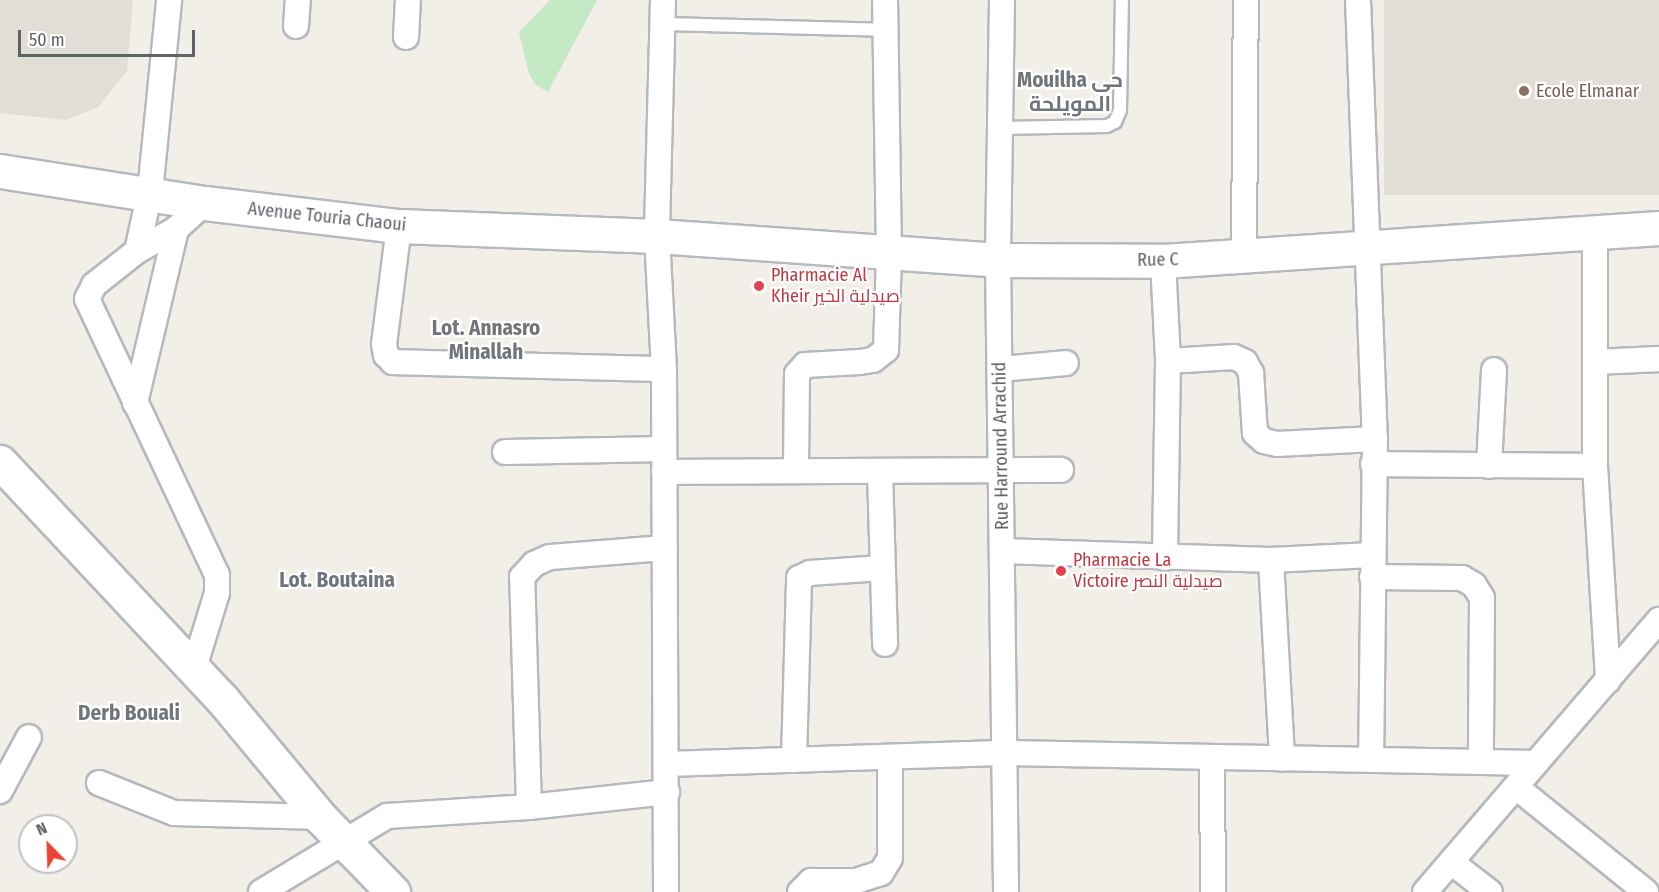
<!DOCTYPE html>
<meta charset="utf-8">
<style>
body{margin:0}
#map{position:relative;width:1659px;height:892px;overflow:hidden;background:#f1efe8;font-family:"Fira Sans Condensed",Cairo,sans-serif}
div>[style]{position:absolute}
.education>*{inset:0;background:#e1ded6;transform-origin:0 0}
.green>*{inset:0;background:#c5e8c5}
.roads{filter:drop-shadow(2px 0 #b5b8bc) drop-shadow(-2px 0 #b5b8bc) drop-shadow(0 2px #b5b8bc) drop-shadow(0 -2px #b5b8bc)}
.lane>*{height:12px;margin:-6px;padding:0 6px;transform-origin:6px;border-radius:6px;background:#fff}
.street>*{height:24px;margin:-12px;padding:0 12px;transform-origin:12px;border-radius:12px;background:#fff}
.secondary>*{height:33px;margin:-16.5px;padding:0 16.5px;transform-origin:16.5px;border-radius:16.5px;background:#fff}
.dots>*{width:16px;height:16px;translate:-50% -50%;box-sizing:border-box;border:3px solid #fff;border-radius:50%}
span{translate:-50% -50%;white-space:nowrap;text-align:center;line-height:1.15;-webkit-text-stroke:4.5px #fff;paint-order:stroke}
.education-label{font-size:18px;color:#785e54}
.left{translate:0 -50%;text-align:left}
.street-label{font-size:18px;color:#5f6368}
.health-label{font-size:18px;color:#be3a42}
.quarter-label{font-size:21px;color:#70757a;font-weight:700}
.north{position:absolute;left:18px;top:814px;width:60px;height:60px;box-sizing:border-box;background:#fff;border:2px solid #bfc1c3;border-radius:50%;rotate:337deg;font-size:16px;font-weight:700;line-height:24px;text-align:center;color:#5f6368}
.north::after{content:'';display:block;margin:auto;width:21px;height:27px;background:#ea4335;clip-path:polygon(50% 0,100% 100%,50% 72%,0 100%)}
.scale{position:absolute;left:18px;top:30px;width:177px;height:27px;box-sizing:border-box;border:3px solid #5f6368;border-top:0;padding-left:8px;font-size:18px;line-height:21px;white-space:nowrap;color:#5f6368;-webkit-text-stroke:4px #fff;paint-order:stroke}
</style>
<div id="map">
<div class="education">
<div style="clip-path:polygon(0 0,133px 0,127px 71px,98px 107px,66px 120px,0 113px)"></div>
<div style="left:1384px;top:0;width:275px;height:195px"></div>
</div>
<div class="green">
<div style="clip-path:polygon(550px 0,597px 0,548px 92px,536px 85px,529px 74px,519px 32px)"></div>
</div>
<div class="roads">
<div class="lane">
<div style="left:663px;top:24px;width:222px;rotate:1.5deg"></div>
<div style="left:1000px;top:128px;width:107px;rotate:-1.1deg"></div>
<div style="left:1107px;top:126px;width:9px;rotate:-27deg"></div>
<div style="left:1115px;top:122px;width:13px;rotate:-67deg"></div>
<div style="left:1120px;top:110px;width:110px;rotate:-89deg"></div>
</div>
<div class="street">
<div style="left:663px;top:0;width:236px;rotate:91.5deg"></div>
<div style="left:657px;top:236px;width:133px;rotate:87deg"></div>
<div style="left:664px;top:369px;width:523px;rotate:89.78deg"></div>
<div style="left:1002px;top:0;width:260px;rotate:90.9deg"></div>
<div style="left:998px;top:260px;width:632px;rotate:89.27deg"></div>
<div style="left:1358px;top:0;width:439px;rotate:87.8deg"></div>
<div style="left:1375px;top:439px;width:320px;rotate:90.7deg"></div>
<div style="left:296px;top:26px;width:26px;rotate:-86deg"></div>
<div style="left:406px;top:37px;width:37px;rotate:-87deg"></div>
<div style="left:399px;top:226px;width:119px;rotate:97.2deg"></div>
<div style="left:384px;top:344px;width:11px;rotate:80deg"></div>
<div style="left:386px;top:355px;width:10px;rotate:45deg"></div>
<div style="left:393px;top:362px;width:271px;rotate:1.5deg"></div>
<div style="left:1595px;top:233px;width:233px;rotate:90deg"></div>
<div style="left:1595px;top:466px;width:215px;rotate:86.5deg"></div>
<div style="left:137px;top:251px;width:60px;rotate:-77.6deg"></div>
<div style="left:150px;top:192px;width:193px;rotate:-84.3deg"></div>
<div style="left:1244px;top:257px;width:257px;rotate:-89.6deg"></div>
<div style="left:1163px;top:261px;width:100px;rotate:87.1deg"></div>
<div style="left:1168px;top:361px;width:197px;rotate:90.9deg"></div>
<div style="left:1168px;top:361px;width:66px;rotate:-3.5deg"></div>
<div style="left:1234px;top:357px;width:12px;rotate:24deg"></div>
<div style="left:1245px;top:362px;width:13px;rotate:61deg"></div>
<div style="left:1251px;top:373px;width:60px;rotate:86.2deg"></div>
<div style="left:1255px;top:433px;width:12px;rotate:42deg"></div>
<div style="left:1264px;top:441px;width:13px;rotate:13deg"></div>
<div style="left:1277px;top:444px;width:98px;rotate:-2.9deg"></div>
<div style="left:1596px;top:362px;width:63px;rotate:-2.7deg"></div>
<div style="left:1000px;top:369px;width:66px;rotate:-5.2deg"></div>
<div style="left:135px;top:403px;width:179px;rotate:-76.7deg"></div>
<div style="left:505px;top:452px;width:159px;rotate:-1.1deg"></div>
<div style="left:1373px;top:464px;width:222px;rotate:0.5deg"></div>
<div style="left:1489px;top:466px;width:96px;rotate:-87deg"></div>
<div style="left:796px;top:469px;width:95px;rotate:-89.4deg"></div>
<div style="left:797px;top:374px;width:12px;rotate:-48deg"></div>
<div style="left:805px;top:365px;width:55px;rotate:-3.1deg"></div>
<div style="left:860px;top:362px;width:13px;rotate:-9deg"></div>
<div style="left:873px;top:360px;width:16px;rotate:-38deg"></div>
<div style="left:886px;top:350px;width:96px;rotate:-88.2deg"></div>
<div style="left:889px;top:254px;width:254px;rotate:-90.9deg"></div>
<div style="left:664px;top:472px;width:397px;rotate:-0.3deg"></div>
<div style="left:880px;top:472px;width:172px;rotate:88.3deg"></div>
<div style="left:1003px;top:551px;width:268px;rotate:1.9deg"></div>
<div style="left:1271px;top:560px;width:101px;rotate:-2.8deg"></div>
<div style="left:1271px;top:560px;width:199px;rotate:86.8deg"></div>
<div style="left:1372px;top:577px;width:90px;rotate:0.6deg"></div>
<div style="left:1462px;top:578px;width:14px;rotate:30deg"></div>
<div style="left:1474px;top:585px;width:15px;rotate:58deg"></div>
<div style="left:1482px;top:598px;width:163px;rotate:90.4deg"></div>
<div style="left:194px;top:668px;width:78px;rotate:-73deg"></div>
<div style="left:217px;top:593px;width:18px;rotate:-90deg"></div>
<div style="left:217px;top:575px;width:305px;rotate:-115.2deg"></div>
<div style="left:87px;top:299px;width:16px;rotate:-63deg"></div>
<div style="left:94px;top:285px;width:55px;rotate:-38.3deg"></div>
<div style="left:137px;top:251px;width:45px;rotate:-29.4deg"></div>
<div style="left:176px;top:229px;width:39px;rotate:-42deg"></div>
<div style="left:1212px;top:758px;width:134px;rotate:89.6deg"></div>
<div style="left:794px;top:760px;width:182px;rotate:-88.4deg"></div>
<div style="left:799px;top:578px;width:12px;rotate:-24deg"></div>
<div style="left:810px;top:573px;width:71px;rotate:-4deg"></div>
<div style="left:667px;top:764px;width:340px;rotate:-1.9deg"></div>
<div style="left:1007px;top:753px;width:529px;rotate:1.08deg"></div>
<div style="left:99px;top:783px;width:81px;rotate:21.8deg"></div>
<div style="left:174px;top:813px;width:146px;rotate:1.6deg"></div>
<div style="left:1516px;top:787px;width:167px;rotate:38.9deg"></div>
<div style="left:0;top:791px;width:61px;rotate:-61.8deg"></div>
<div style="left:529px;top:807px;width:230px;rotate:-91.7deg"></div>
<div style="left:522px;top:577px;width:18px;rotate:-47deg"></div>
<div style="left:534px;top:564px;width:17px;rotate:-24deg"></div>
<div style="left:550px;top:557px;width:115px;rotate:-4.5deg"></div>
<div style="left:1451px;top:862px;width:49px;rotate:37.6deg"></div>
<div style="left:261px;top:892px;width:147px;rotate:-31.1deg"></div>
<div style="left:387px;top:816px;width:142px;rotate:-3.6deg"></div>
<div style="left:529px;top:807px;width:139px;rotate:-6.2deg"></div>
<div style="left:800px;top:892px;width:16px;rotate:-45deg"></div>
<div style="left:811px;top:881px;width:45px"></div>
<div style="left:856px;top:881px;width:26px;rotate:-18deg"></div>
<div style="left:881px;top:873px;width:17px;rotate:-59deg"></div>
<div style="left:890px;top:858px;width:100px;rotate:-90deg"></div>
<div style="left:1425px;top:892px;width:359px;rotate:-49.3deg"></div>
</div>
<div class="secondary">
<div style="left:0;top:171px;width:207px;rotate:8.9deg"></div>
<div style="left:205px;top:203px;width:195px;rotate:6.8deg"></div>
<div style="left:399px;top:226px;width:258px;rotate:2.2deg"></div>
<div style="left:657px;top:236px;width:342px;rotate:4deg"></div>
<div style="left:998px;top:260px;width:165px;rotate:0.3deg"></div>
<div style="left:1163px;top:261px;width:497px;rotate:-3.8deg"></div>
<div style="left:0;top:462px;width:325px;rotate:46.9deg"></div>
<div style="left:222px;top:699px;width:153px;rotate:50.3deg"></div>
<div style="left:320px;top:817px;width:105px;rotate:45.8deg"></div>
</div>
</div>
<div class="dots">
<div style="left:1524px;top:91px;background:#8d6e63"></div>
<div style="left:759px;top:286px;background:#e0444e"></div>
<div style="left:1061px;top:571px;background:#e0444e"></div>
</div>
<div class="education-label">
<span class="left" style="left:1536px;top:91px">Ecole Elmanar</span>
</div>
<div class="street-label">
<span style="left:327px;top:217px;rotate:6deg">Avenue Touria Chaoui</span>
<span style="left:1158px;top:260px;rotate:-1deg">Rue C</span>
<span style="left:1001px;top:446px;rotate:-91deg">Rue Harround Arrachid</span>
</div>
<div class="health-label">
<span class="left" style="left:771px;top:286px">Pharmacie Al<br>Kheir صيدلية الخير</span>
<span class="left" style="left:1073px;top:571px">Pharmacie La<br>Victoire صيدلية النصر</span>
</div>
<div class="quarter-label">
<span style="left:1070px;top:92px">Mouilha حي<br>المويلحة</span>
<span style="left:486px;top:340px">Lot. Annasro<br>Minallah</span>
<span style="left:337px;top:580px">Lot. Boutaina</span>
<span style="left:129px;top:713px">Derb Bouali</span>
</div>
<div class="north">N</div>
<div class="scale">50 m</div>
</div>
